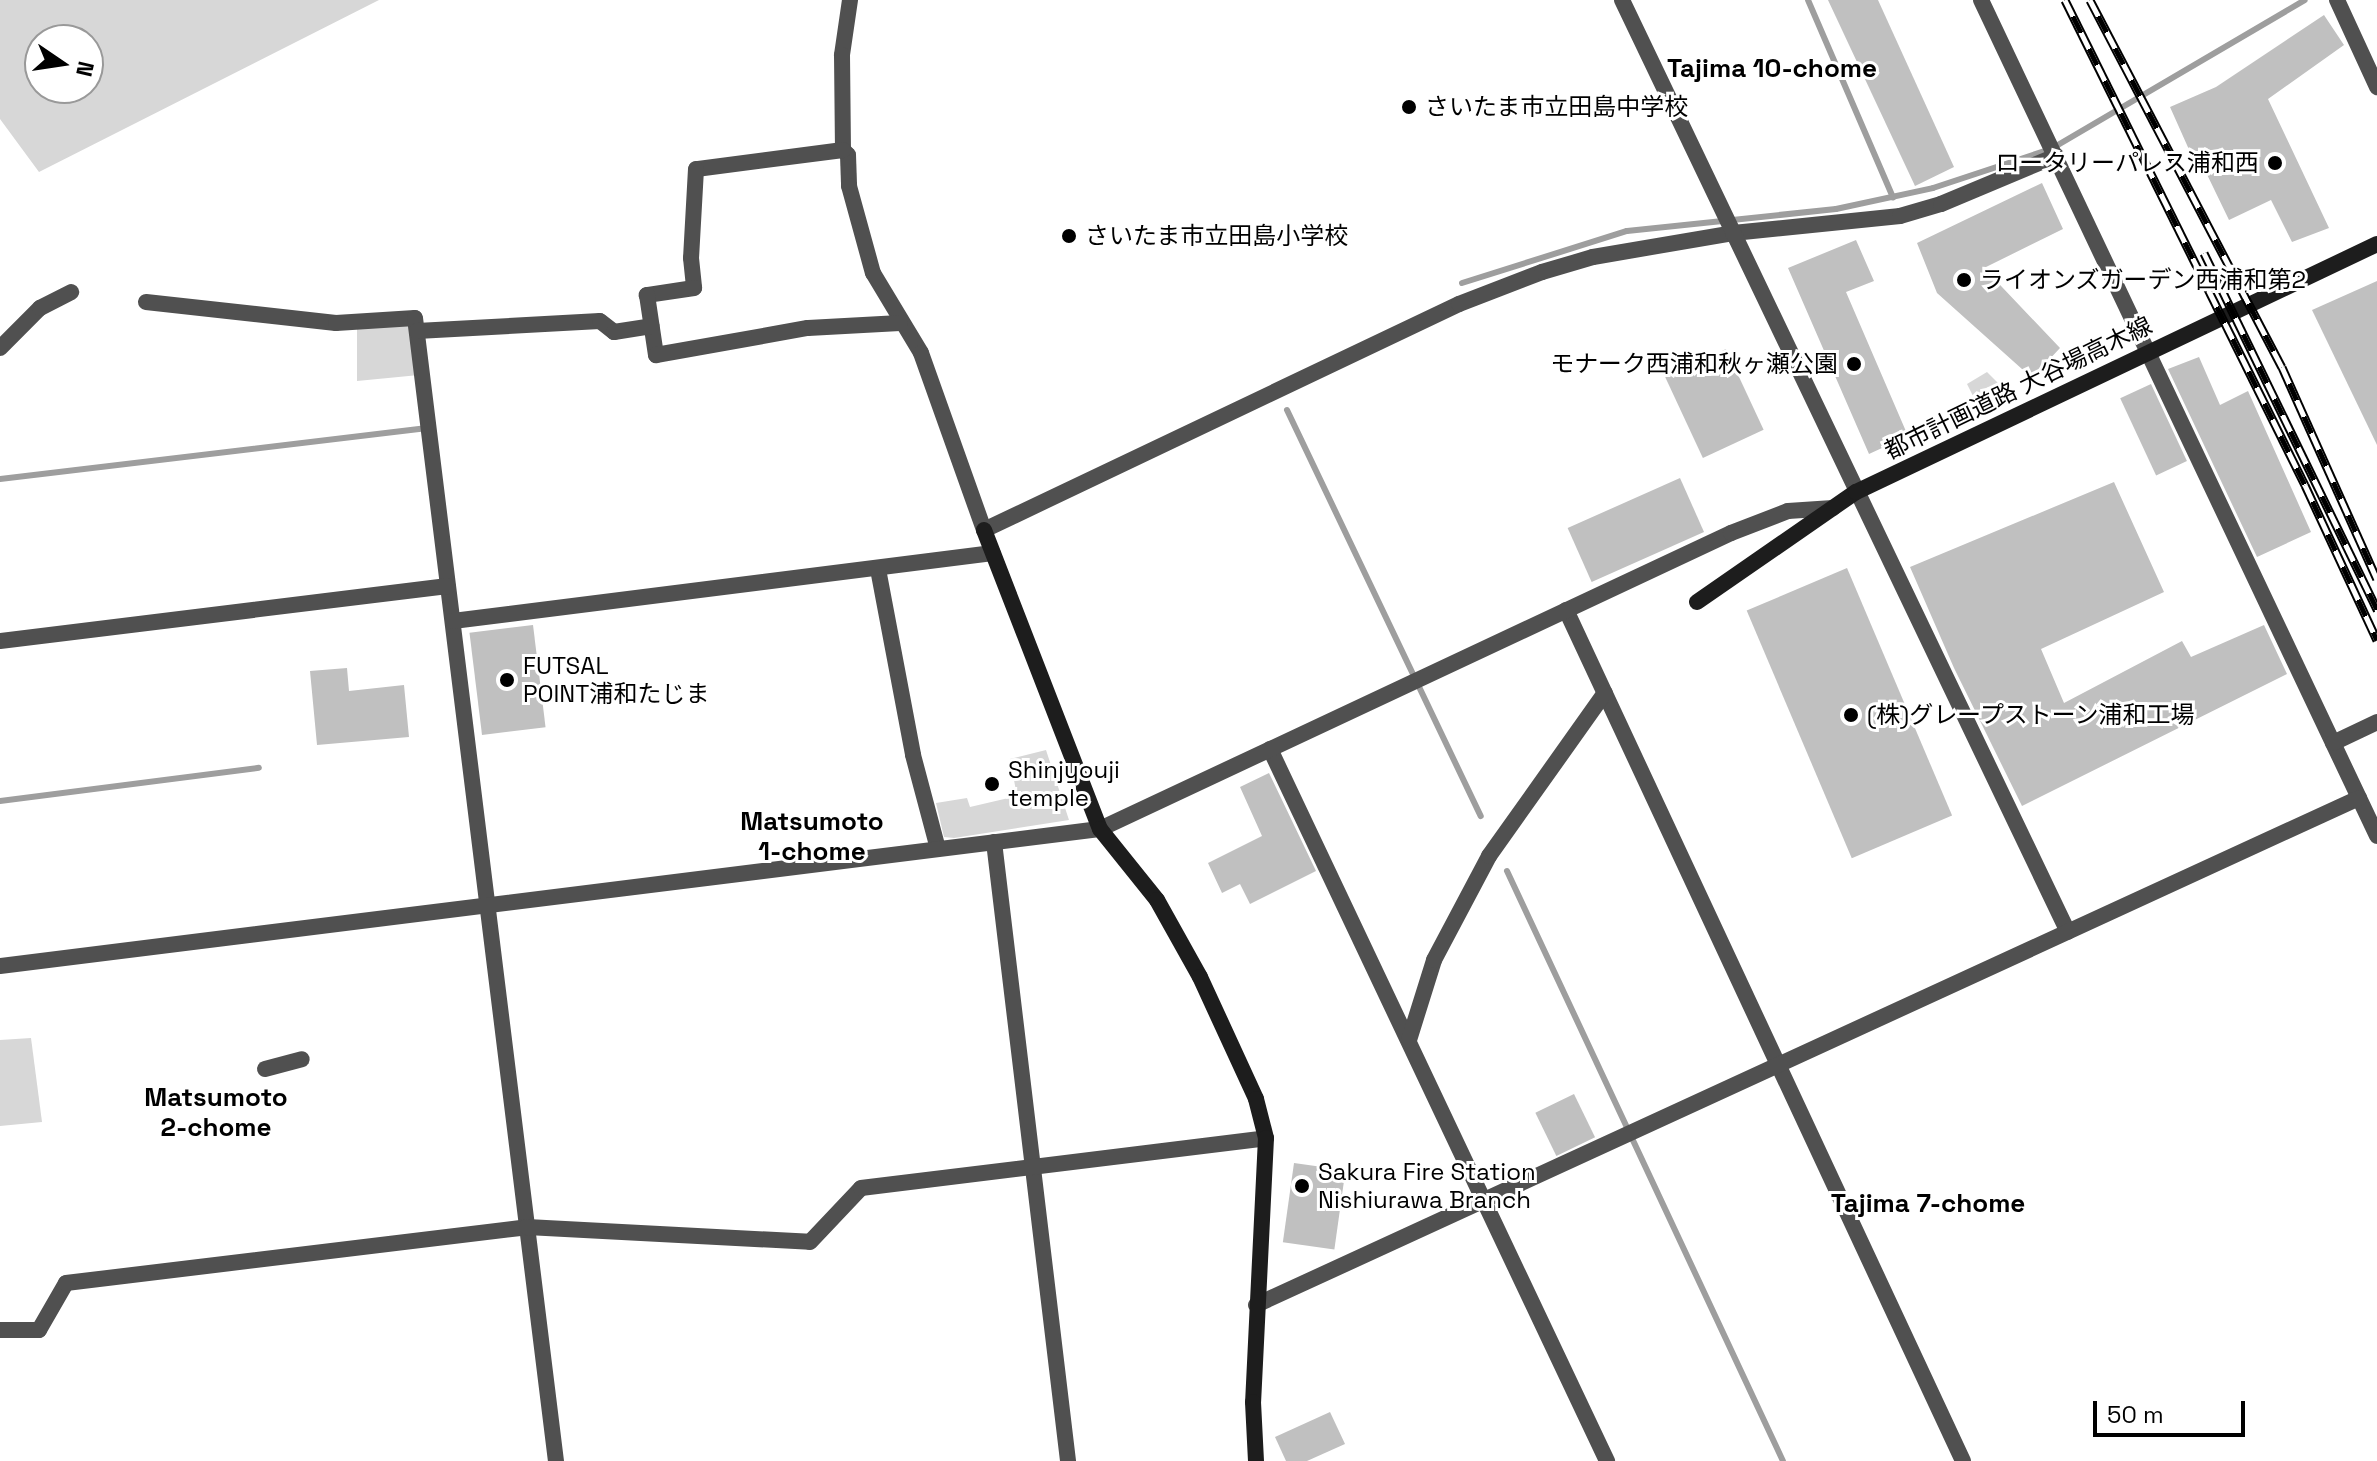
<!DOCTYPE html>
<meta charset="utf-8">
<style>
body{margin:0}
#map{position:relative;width:2377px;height:1461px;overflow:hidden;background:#fff;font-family:"Space Grotesk","Noto Sans JP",sans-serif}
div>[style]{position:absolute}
.green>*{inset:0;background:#d7d7d7}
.stream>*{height:6px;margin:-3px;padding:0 3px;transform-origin:3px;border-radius:3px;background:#9e9e9e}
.building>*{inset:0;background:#c0c0c0;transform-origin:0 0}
.street>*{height:16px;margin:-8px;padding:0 8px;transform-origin:8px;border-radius:8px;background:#505050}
.secondary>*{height:16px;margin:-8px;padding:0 8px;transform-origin:8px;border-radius:8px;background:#1d1d1d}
.rail>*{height:9px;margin-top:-4.5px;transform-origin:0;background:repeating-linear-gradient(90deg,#fff 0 18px,#000 0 36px);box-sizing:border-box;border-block:2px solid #000}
.dots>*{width:22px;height:22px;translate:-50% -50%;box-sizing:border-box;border:4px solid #fff;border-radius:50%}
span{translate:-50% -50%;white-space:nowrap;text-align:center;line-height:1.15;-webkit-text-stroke:6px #fff;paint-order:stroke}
.poi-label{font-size:24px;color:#000}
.left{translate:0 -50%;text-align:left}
.right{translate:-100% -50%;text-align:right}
.street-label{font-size:24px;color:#000}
.neighbourhood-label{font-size:26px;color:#000;font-weight:700}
.north{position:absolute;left:24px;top:24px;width:80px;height:80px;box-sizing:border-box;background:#fff;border:2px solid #999;border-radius:50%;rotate:103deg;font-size:22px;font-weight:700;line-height:32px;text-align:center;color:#000}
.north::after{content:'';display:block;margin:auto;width:28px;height:36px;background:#000;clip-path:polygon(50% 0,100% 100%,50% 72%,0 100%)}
.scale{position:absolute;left:2093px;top:1401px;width:152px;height:36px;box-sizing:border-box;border:4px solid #000;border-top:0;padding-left:10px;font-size:24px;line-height:28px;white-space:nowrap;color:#000;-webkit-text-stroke:6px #fff;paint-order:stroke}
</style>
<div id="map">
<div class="green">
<div style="clip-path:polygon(evenodd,0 0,379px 0,39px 172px,0 119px,0 0,40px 40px,88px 40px,88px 88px,40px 88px,40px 40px)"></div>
<div style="clip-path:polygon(412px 322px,419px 375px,357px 381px,357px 325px)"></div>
<div style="clip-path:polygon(1987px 372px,2006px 391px,1977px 404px,1967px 384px)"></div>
<div style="clip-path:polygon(1046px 750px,1069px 820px,954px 838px,944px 837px,936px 803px,967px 798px,970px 807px,1017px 796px,1010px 759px)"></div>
<div style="clip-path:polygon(31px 1038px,42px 1122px,0 1126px,0 1040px)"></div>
</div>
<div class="stream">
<div style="left:1808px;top:0;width:215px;rotate:66.7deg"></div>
<div style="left:1462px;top:283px;width:173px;rotate:-17.5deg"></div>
<div style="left:1627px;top:231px;width:210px;rotate:-6deg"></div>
<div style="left:1836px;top:209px;width:99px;rotate:-12.2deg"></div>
<div style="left:1933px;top:188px;width:124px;rotate:-18.3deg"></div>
<div style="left:2051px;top:149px;width:294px;rotate:-30.4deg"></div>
<div style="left:1287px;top:410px;width:450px;rotate:64.5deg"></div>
<div style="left:0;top:479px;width:424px;rotate:-6.8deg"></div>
<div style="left:0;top:801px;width:261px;rotate:-7.3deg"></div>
<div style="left:1507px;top:871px;width:651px;rotate:64.93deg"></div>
</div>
<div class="building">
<div style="clip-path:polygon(1828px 0,1878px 0,1954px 167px,1915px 186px)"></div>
<div style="clip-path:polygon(2324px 15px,2344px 45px,2268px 99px,2329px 228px,2292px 242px,2271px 200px,2229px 220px,2200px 160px,2195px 163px,2170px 107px,2216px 87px)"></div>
<div style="clip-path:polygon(2042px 183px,2063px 229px,1984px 268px,2060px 348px,2032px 378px,1937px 293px,1917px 243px)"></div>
<div style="clip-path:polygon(1856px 240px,1874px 281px,1846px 292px,1908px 436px,1869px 454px,1788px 268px)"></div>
<div style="clip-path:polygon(2377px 281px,2377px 445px,2312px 310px)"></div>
<div style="left:1726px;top:349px;width:89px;height:67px;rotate:65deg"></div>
<div style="clip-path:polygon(2199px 357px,2220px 405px,2248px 391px,2311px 532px,2257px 557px,2168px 369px)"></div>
<div style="left:2151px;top:384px;width:85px;height:34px;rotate:65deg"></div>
<div style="left:1680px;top:478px;width:59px;height:123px;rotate:66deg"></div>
<div style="clip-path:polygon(2114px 482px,2164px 592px,2041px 649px,2064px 703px,2182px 641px,2191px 657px,2264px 625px,2287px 674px,2022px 806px,1954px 668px,1910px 567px)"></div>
<div style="left:1847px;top:568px;width:269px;height:109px;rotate:67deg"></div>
<div style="left:533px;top:625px;width:103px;height:64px;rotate:83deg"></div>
<div style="clip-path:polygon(347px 668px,349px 691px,404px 685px,409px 737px,317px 745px,310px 671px)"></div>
<div style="clip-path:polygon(1269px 773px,1316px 871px,1250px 904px,1240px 884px,1222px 893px,1208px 863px,1262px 836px,1240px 787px)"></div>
<div style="left:1574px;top:1094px;width:48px;height:43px;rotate:64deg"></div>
<div style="left:1294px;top:1163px;width:52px;height:80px;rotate:8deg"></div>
<div style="clip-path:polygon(1330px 1412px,1345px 1444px,1307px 1461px,1286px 1461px,1275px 1437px)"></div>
</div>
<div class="street">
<div style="left:850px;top:0;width:56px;rotate:98.3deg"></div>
<div style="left:842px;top:55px;width:95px;rotate:89.4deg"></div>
<div style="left:843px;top:150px;width:7px;rotate:45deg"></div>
<div style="left:848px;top:155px;width:31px;rotate:88deg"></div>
<div style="left:849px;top:186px;width:90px;rotate:74.6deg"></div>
<div style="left:873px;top:273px;width:93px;rotate:59deg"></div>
<div style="left:921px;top:353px;width:188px;rotate:70.4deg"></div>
<div style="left:984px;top:530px;width:526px;rotate:-25.44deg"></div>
<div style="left:1459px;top:304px;width:89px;rotate:-21.1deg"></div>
<div style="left:1542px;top:272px;width:53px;rotate:-16.4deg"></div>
<div style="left:1593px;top:257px;width:142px;rotate:-9.7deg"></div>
<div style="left:1733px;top:233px;width:168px;rotate:-5.8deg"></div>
<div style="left:1900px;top:216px;width:43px;rotate:-16.3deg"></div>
<div style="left:1941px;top:204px;width:125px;rotate:-22.7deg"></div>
<div style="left:1622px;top:0;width:1033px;rotate:64.43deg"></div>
<div style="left:1981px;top:0;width:925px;rotate:64.65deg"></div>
<div style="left:2337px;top:0;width:96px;rotate:65.3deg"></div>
<div style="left:843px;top:150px;width:148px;rotate:172.6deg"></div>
<div style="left:696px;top:169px;width:89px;rotate:93.2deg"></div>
<div style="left:691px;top:258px;width:30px;rotate:84deg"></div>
<div style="left:694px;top:288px;width:48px;rotate:171.5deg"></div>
<div style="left:647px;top:295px;width:61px;rotate:81.5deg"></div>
<div style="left:656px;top:355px;width:154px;rotate:-10.1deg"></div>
<div style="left:808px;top:328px;width:92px;rotate:-3.1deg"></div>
<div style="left:146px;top:302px;width:191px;rotate:6.3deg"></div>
<div style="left:336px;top:323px;width:79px;rotate:-3.6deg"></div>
<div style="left:415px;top:318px;width:1152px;rotate:82.97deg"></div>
<div style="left:417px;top:331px;width:183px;rotate:-3.1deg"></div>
<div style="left:600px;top:321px;width:18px;rotate:38deg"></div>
<div style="left:614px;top:332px;width:38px;rotate:-9deg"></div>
<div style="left:0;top:348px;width:57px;rotate:-45deg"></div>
<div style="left:40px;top:308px;width:35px;rotate:-27deg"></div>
<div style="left:878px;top:569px;width:189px;rotate:79.3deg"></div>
<div style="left:913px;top:755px;width:97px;rotate:75.1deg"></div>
<div style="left:1566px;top:610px;width:939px;rotate:64.99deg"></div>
<div style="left:453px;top:621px;width:544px;rotate:-7.18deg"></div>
<div style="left:0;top:641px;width:451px;rotate:-7deg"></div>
<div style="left:2333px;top:743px;width:49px;rotate:-25.5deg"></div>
<div style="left:1270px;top:749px;width:788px;rotate:64.67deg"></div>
<div style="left:994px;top:842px;width:623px;rotate:83.18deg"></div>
<div style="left:0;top:966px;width:1108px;rotate:-7.1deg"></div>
<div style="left:1100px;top:829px;width:697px;rotate:-25.13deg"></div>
<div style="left:1731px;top:533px;width:61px;rotate:-21.1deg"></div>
<div style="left:1788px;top:511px;width:45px;rotate:-3.8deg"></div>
<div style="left:1409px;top:1040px;width:84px;rotate:-72.6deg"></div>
<div style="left:1434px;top:960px;width:118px;rotate:-62.1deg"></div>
<div style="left:1489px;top:856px;width:200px;rotate:-54.6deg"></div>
<div style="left:265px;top:1069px;width:38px;rotate:-15deg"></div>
<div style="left:1256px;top:1305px;width:1214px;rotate:-24.69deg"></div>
<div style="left:0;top:1330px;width:39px"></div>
<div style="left:39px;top:1330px;width:54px;rotate:-60.1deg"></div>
<div style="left:66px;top:1283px;width:464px;rotate:-6.9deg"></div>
<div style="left:527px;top:1227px;width:283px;rotate:3deg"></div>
<div style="left:810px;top:1242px;width:74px;rotate:-46.6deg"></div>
<div style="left:861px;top:1188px;width:408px;rotate:-7deg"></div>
</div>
<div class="secondary">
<div style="left:984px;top:530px;width:321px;rotate:68.8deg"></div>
<div style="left:1100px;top:829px;width:91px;rotate:51.2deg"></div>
<div style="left:1157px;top:900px;width:88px;rotate:60.8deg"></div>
<div style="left:1200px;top:977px;width:134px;rotate:65.3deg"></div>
<div style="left:1256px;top:1099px;width:40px;rotate:75.6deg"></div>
<div style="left:1266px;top:1138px;width:264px;rotate:92.8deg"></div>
<div style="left:1253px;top:1402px;width:59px;rotate:87.1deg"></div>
<div style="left:1697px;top:602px;width:193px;rotate:-34.7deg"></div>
<div style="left:1856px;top:492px;width:577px;rotate:-25.45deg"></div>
</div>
<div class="rail">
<div style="left:2065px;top:0;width:541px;rotate:63.67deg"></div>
<div style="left:2305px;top:485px;width:171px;rotate:65.1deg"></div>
<div style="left:2090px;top:0;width:414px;rotate:62.4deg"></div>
<div style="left:2282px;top:367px;width:232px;rotate:65.9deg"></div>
<div style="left:2204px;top:253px;width:397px;rotate:64.1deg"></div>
</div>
<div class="dots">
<div style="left:1409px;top:107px;background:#000"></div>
<div style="left:2275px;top:163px;background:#000"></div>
<div style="left:1069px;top:236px;background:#000"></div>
<div style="left:1964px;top:280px;background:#000"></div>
<div style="left:1854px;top:364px;background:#000"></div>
<div style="left:507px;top:680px;background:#000"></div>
<div style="left:1851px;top:715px;background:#000"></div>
<div style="left:992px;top:784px;background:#000"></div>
<div style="left:1302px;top:1186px;background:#000"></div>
</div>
<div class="poi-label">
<span class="left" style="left:1425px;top:107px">さいたま市立田島中学校</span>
<span class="right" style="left:2259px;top:163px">ロータリーパレス浦和西</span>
<span class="left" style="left:1085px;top:236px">さいたま市立田島小学校</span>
<span class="left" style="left:1980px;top:280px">ライオンズガーデン西浦和第2</span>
<span class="right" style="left:1838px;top:364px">モナーク西浦和秋ヶ瀬公園</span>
<span class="left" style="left:523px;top:680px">FUTSAL<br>POINT浦和たじま</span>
<span class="left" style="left:1867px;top:715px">(株)グレープストーン浦和工場</span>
<span class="left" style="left:1008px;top:784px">Shinjyouji<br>temple</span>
<span class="left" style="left:1318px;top:1186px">Sakura Fire Station<br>Nishiurawa Branch</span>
</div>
<div class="street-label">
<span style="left:2018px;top:388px;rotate:-26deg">都市計画道路 大谷場高木線</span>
</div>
<div class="neighbourhood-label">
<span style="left:1772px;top:69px">Tajima 10-chome</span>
<span style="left:812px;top:837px">Matsumoto<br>1-chome</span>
<span style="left:216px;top:1113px">Matsumoto<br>2-chome</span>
<span style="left:1928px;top:1204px">Tajima 7-chome</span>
</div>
<div class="north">N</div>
<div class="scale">50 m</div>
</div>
